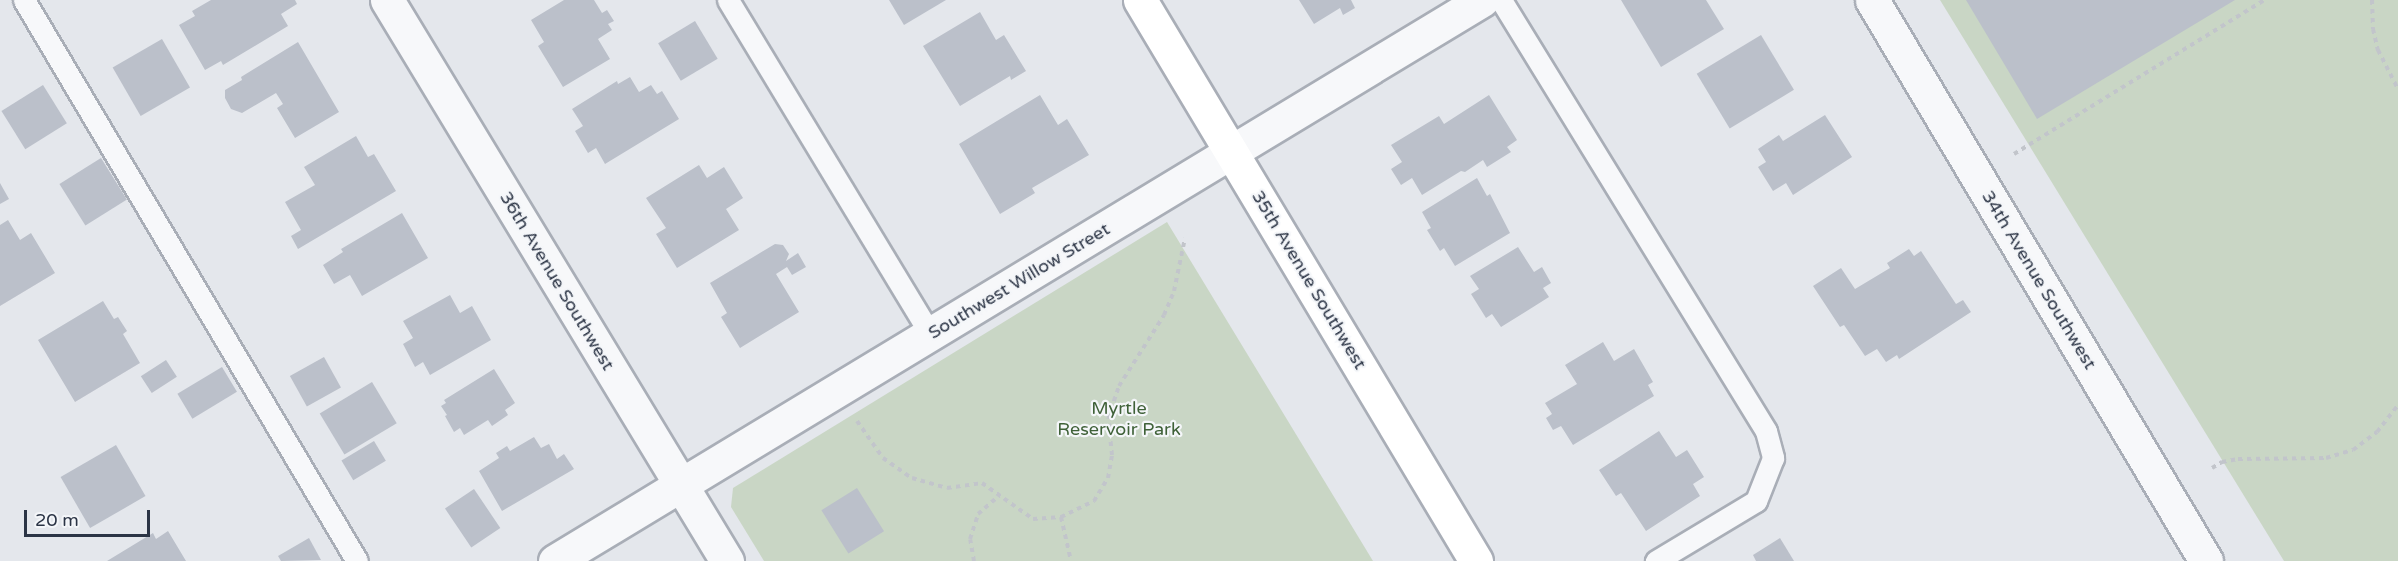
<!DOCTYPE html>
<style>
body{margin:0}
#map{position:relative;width:2398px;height:561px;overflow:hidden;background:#e4e7ec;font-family:"Varela Round",sans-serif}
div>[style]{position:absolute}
.green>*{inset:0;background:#c9d6c5}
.building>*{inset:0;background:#bbc0ca;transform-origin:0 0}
.path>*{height:4px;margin-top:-2px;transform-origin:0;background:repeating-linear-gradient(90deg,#c2c5cb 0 4.5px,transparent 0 9px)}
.roads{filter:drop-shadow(2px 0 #a9aeb7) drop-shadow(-2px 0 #a9aeb7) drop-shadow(0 2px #a9aeb7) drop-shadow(0 -2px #a9aeb7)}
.service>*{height:21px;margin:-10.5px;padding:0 10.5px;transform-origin:10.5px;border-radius:10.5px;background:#f7f8fa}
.minor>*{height:33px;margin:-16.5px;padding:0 16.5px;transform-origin:16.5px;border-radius:16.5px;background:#f7f8fa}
.secondary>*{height:33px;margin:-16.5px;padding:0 16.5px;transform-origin:16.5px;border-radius:16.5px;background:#fff}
span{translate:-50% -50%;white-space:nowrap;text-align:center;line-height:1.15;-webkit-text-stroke:4.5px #f4f6f9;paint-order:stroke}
.street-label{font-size:18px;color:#2b3445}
.park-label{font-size:18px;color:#3f6138}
.scale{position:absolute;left:24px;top:510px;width:126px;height:27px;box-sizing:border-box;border:3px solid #2b3445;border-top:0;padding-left:8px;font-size:18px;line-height:21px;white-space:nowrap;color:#2b3445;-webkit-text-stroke:4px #f4f6f9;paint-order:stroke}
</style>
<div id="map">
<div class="green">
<div style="clip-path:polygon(1940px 0,2398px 0,2398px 561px,2284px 561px)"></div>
<div style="clip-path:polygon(1167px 222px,1373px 561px,764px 561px,731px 507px,733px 488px)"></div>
</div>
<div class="building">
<div style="clip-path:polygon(211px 0,295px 0,297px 4px,281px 14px,288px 26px,223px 65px,221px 61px,205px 70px,179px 25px,195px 16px,192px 11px)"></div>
<div style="clip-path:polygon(564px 0,594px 0,602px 13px,607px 10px,614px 21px,608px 24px,612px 30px,598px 39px,610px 59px,563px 87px,538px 46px,544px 42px,531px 20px)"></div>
<div style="clip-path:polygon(889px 0,946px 0,904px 25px)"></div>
<div style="clip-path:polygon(1299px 0,1351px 0,1355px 8px,1343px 15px,1340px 8px,1314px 24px)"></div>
<div style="clip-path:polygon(1621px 0,1706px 0,1724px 29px,1661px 67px)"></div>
<div style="clip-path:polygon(1966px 0,2235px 0,2037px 119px)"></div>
<div style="clip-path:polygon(980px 12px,996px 40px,1004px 35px,1026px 71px,1011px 80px,1010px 76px,960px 106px,923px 46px)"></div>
<div style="left:695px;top:21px;width:44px;height:43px;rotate:59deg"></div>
<div style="left:1761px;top:35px;width:64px;height:75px;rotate:59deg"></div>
<div style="left:162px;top:39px;width:56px;height:57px;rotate:60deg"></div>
<div style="clip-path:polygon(298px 42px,339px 112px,295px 138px,277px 108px,283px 104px,276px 93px,242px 113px,231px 109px,225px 98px,225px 90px,242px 80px,241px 77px)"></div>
<div style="clip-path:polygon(630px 77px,639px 92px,651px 85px,657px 94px,662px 91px,679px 119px,605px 164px,596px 148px,588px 153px,575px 131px,583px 126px,572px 109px,617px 81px,618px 84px)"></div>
<div style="left:43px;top:85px;width:45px;height:49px;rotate:58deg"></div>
<div style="clip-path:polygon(1040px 95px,1058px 125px,1067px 119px,1089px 155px,1032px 188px,1035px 193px,1000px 214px,959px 144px)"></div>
<div style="clip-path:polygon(1489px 95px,1517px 140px,1507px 147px,1511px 152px,1487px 167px,1483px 160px,1465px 172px,1461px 171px,1422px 195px,1412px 178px,1401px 185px,1391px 169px,1402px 162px,1391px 145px,1439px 116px,1444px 124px)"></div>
<div style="clip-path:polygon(1825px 115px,1852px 157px,1793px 195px,1786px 183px,1773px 191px,1758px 167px,1766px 162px,1758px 149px,1779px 135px,1783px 141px)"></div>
<div style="clip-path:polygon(356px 136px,368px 157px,374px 154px,396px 191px,298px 249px,291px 236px,301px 230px,285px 202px,315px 185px,304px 167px)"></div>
<div style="left:101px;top:158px;width:49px;height:49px;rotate:58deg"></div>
<div style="clip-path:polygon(699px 165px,707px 178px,724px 167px,743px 198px,726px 209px,739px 230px,677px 268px,656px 234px,666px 228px,646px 198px)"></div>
<div style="clip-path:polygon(1477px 178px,1487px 196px,1490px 194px,1510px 233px,1455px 266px,1444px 248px,1440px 251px,1427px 230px,1431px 228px,1422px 212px)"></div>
<div style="clip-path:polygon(0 183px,9px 199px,0 204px)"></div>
<div style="clip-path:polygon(402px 213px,428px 258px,362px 296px,350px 275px,334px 284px,323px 265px,343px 252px,341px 249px)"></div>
<div style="clip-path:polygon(8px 220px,20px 240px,31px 233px,55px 273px,0 306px,0 225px)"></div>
<div style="clip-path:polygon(775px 244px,783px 245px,789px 254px,786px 261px,798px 253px,806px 267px,792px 275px,787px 267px,776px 274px,799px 312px,740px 348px,721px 317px,727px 313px,710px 283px)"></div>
<div style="clip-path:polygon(1518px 247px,1534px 272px,1542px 267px,1551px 283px,1543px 288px,1549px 297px,1501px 327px,1492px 314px,1486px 318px,1471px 294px,1479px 289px,1470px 276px)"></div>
<div style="clip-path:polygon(1909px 249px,1914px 256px,1921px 251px,1956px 304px,1963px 300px,1971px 312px,1899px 359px,1897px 355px,1886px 362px,1877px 349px,1865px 356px,1844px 325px,1840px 327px,1813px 286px,1841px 268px,1855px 289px,1890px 268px,1887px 263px)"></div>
<div style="clip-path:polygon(450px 295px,460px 313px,472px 306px,491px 340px,430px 375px,423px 362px,415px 367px,403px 344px,413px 338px,403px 321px)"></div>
<div style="clip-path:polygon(103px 301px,114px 319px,118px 317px,127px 331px,123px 334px,140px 363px,75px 402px,38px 340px)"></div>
<div style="clip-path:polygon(1603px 342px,1614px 361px,1634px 349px,1653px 382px,1648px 385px,1654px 396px,1573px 445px,1561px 426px,1553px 430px,1546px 418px,1552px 414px,1545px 403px,1577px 384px,1565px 365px)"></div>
<div style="left:324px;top:357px;width:35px;height:39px;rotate:61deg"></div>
<div style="left:166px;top:360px;width:20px;height:30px;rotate:57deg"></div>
<div style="left:222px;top:367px;width:29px;height:52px;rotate:59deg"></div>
<div style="clip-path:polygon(494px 369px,515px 403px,505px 410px,508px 415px,492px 426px,488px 420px,464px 435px,460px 428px,454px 432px,445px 416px,447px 415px,441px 406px,446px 403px,444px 400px)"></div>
<div style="left:372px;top:382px;width:48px;height:61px;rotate:59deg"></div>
<div style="clip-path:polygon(1659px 431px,1676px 457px,1687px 450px,1704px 477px,1693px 484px,1700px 496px,1646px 531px,1621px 493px,1616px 496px,1599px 470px)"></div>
<div style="clip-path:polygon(534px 437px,541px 448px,549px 444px,557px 459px,564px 454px,574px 469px,502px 511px,479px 471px,499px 458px,496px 453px,507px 446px,510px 451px)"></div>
<div style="left:374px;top:441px;width:23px;height:38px;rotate:59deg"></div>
<div style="left:116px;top:445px;width:59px;height:64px;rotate:60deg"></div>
<div style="left:857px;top:488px;width:51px;height:42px;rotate:58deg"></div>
<div style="left:474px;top:489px;width:47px;height:35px;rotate:56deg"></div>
<div style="clip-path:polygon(168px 531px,186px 561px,107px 561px,153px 533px,156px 539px)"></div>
<div style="clip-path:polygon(309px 538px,321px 560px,281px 561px,278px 556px)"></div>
<div style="clip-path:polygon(1780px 538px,1794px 561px,1756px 561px,1753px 555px)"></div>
</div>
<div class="path">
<div style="left:2372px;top:0;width:29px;rotate:88deg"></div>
<div style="left:2373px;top:29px;width:22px;rotate:77deg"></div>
<div style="left:2378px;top:50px;width:44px;rotate:62.9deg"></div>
<div style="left:2014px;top:154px;width:294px;rotate:-31.6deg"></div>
<div style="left:857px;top:421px;width:45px;rotate:54.9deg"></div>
<div style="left:883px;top:458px;width:35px;rotate:35deg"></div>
<div style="left:912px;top:478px;width:36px;rotate:16deg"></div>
<div style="left:947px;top:488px;width:35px;rotate:-8deg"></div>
<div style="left:982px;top:483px;width:62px;rotate:35.2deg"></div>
<div style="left:1033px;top:519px;width:28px;rotate:-4deg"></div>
<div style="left:1061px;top:517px;width:37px;rotate:-26deg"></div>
<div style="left:1094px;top:501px;width:27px;rotate:-59deg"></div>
<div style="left:1108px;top:478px;width:23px;rotate:-80deg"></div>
<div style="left:1112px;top:455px;width:37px;rotate:-96deg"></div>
<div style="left:1108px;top:418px;width:34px;rotate:-71deg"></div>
<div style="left:1119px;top:386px;width:84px;rotate:-57.6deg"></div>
<div style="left:1164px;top:315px;width:26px;rotate:-67deg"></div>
<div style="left:1174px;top:291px;width:54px;rotate:-78.3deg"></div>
<div style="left:2212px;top:468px;width:12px;rotate:-31deg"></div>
<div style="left:2222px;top:462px;width:16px;rotate:-11deg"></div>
<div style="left:2238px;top:459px;width:88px;rotate:-0.7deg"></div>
<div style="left:2326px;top:458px;width:28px;rotate:-17deg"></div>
<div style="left:2353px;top:450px;width:30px;rotate:-37deg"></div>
<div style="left:2377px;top:432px;width:34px;rotate:-52deg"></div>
<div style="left:1061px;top:517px;width:45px;rotate:77.2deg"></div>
<div style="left:974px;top:561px;width:22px;rotate:-100deg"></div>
<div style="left:970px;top:539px;width:26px;rotate:-72deg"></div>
<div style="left:978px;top:514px;width:28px;rotate:-41deg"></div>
</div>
<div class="roads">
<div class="service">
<div style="left:24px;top:0;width:652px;rotate:59.31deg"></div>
<div style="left:728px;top:0;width:390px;rotate:58.8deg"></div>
<div style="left:1501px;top:0;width:506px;rotate:58.41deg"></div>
<div style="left:1766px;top:431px;width:28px;rotate:75deg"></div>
<div style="left:1773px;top:458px;width:46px;rotate:111.6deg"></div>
<div style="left:1756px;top:501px;width:117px;rotate:149deg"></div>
</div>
<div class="minor">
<div style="left:387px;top:0;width:656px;rotate:58.78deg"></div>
<div style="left:1872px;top:0;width:653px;rotate:59.23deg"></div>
<div style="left:555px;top:561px;width:1084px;rotate:-31.18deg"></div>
</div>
<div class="secondary">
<div style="left:1140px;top:0;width:654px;rotate:59.08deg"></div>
</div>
</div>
<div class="street-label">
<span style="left:1309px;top:280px;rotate:59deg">35th Avenue Southwest</span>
<span style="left:2039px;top:280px;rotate:59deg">34th Avenue Southwest</span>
<span style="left:557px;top:281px;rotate:59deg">36th Avenue Southwest</span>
<span style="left:1019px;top:281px;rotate:-31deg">Southwest Willow Street</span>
</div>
<div class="park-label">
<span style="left:1119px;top:419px">Myrtle<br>Reservoir Park</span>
</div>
<div class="scale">20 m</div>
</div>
